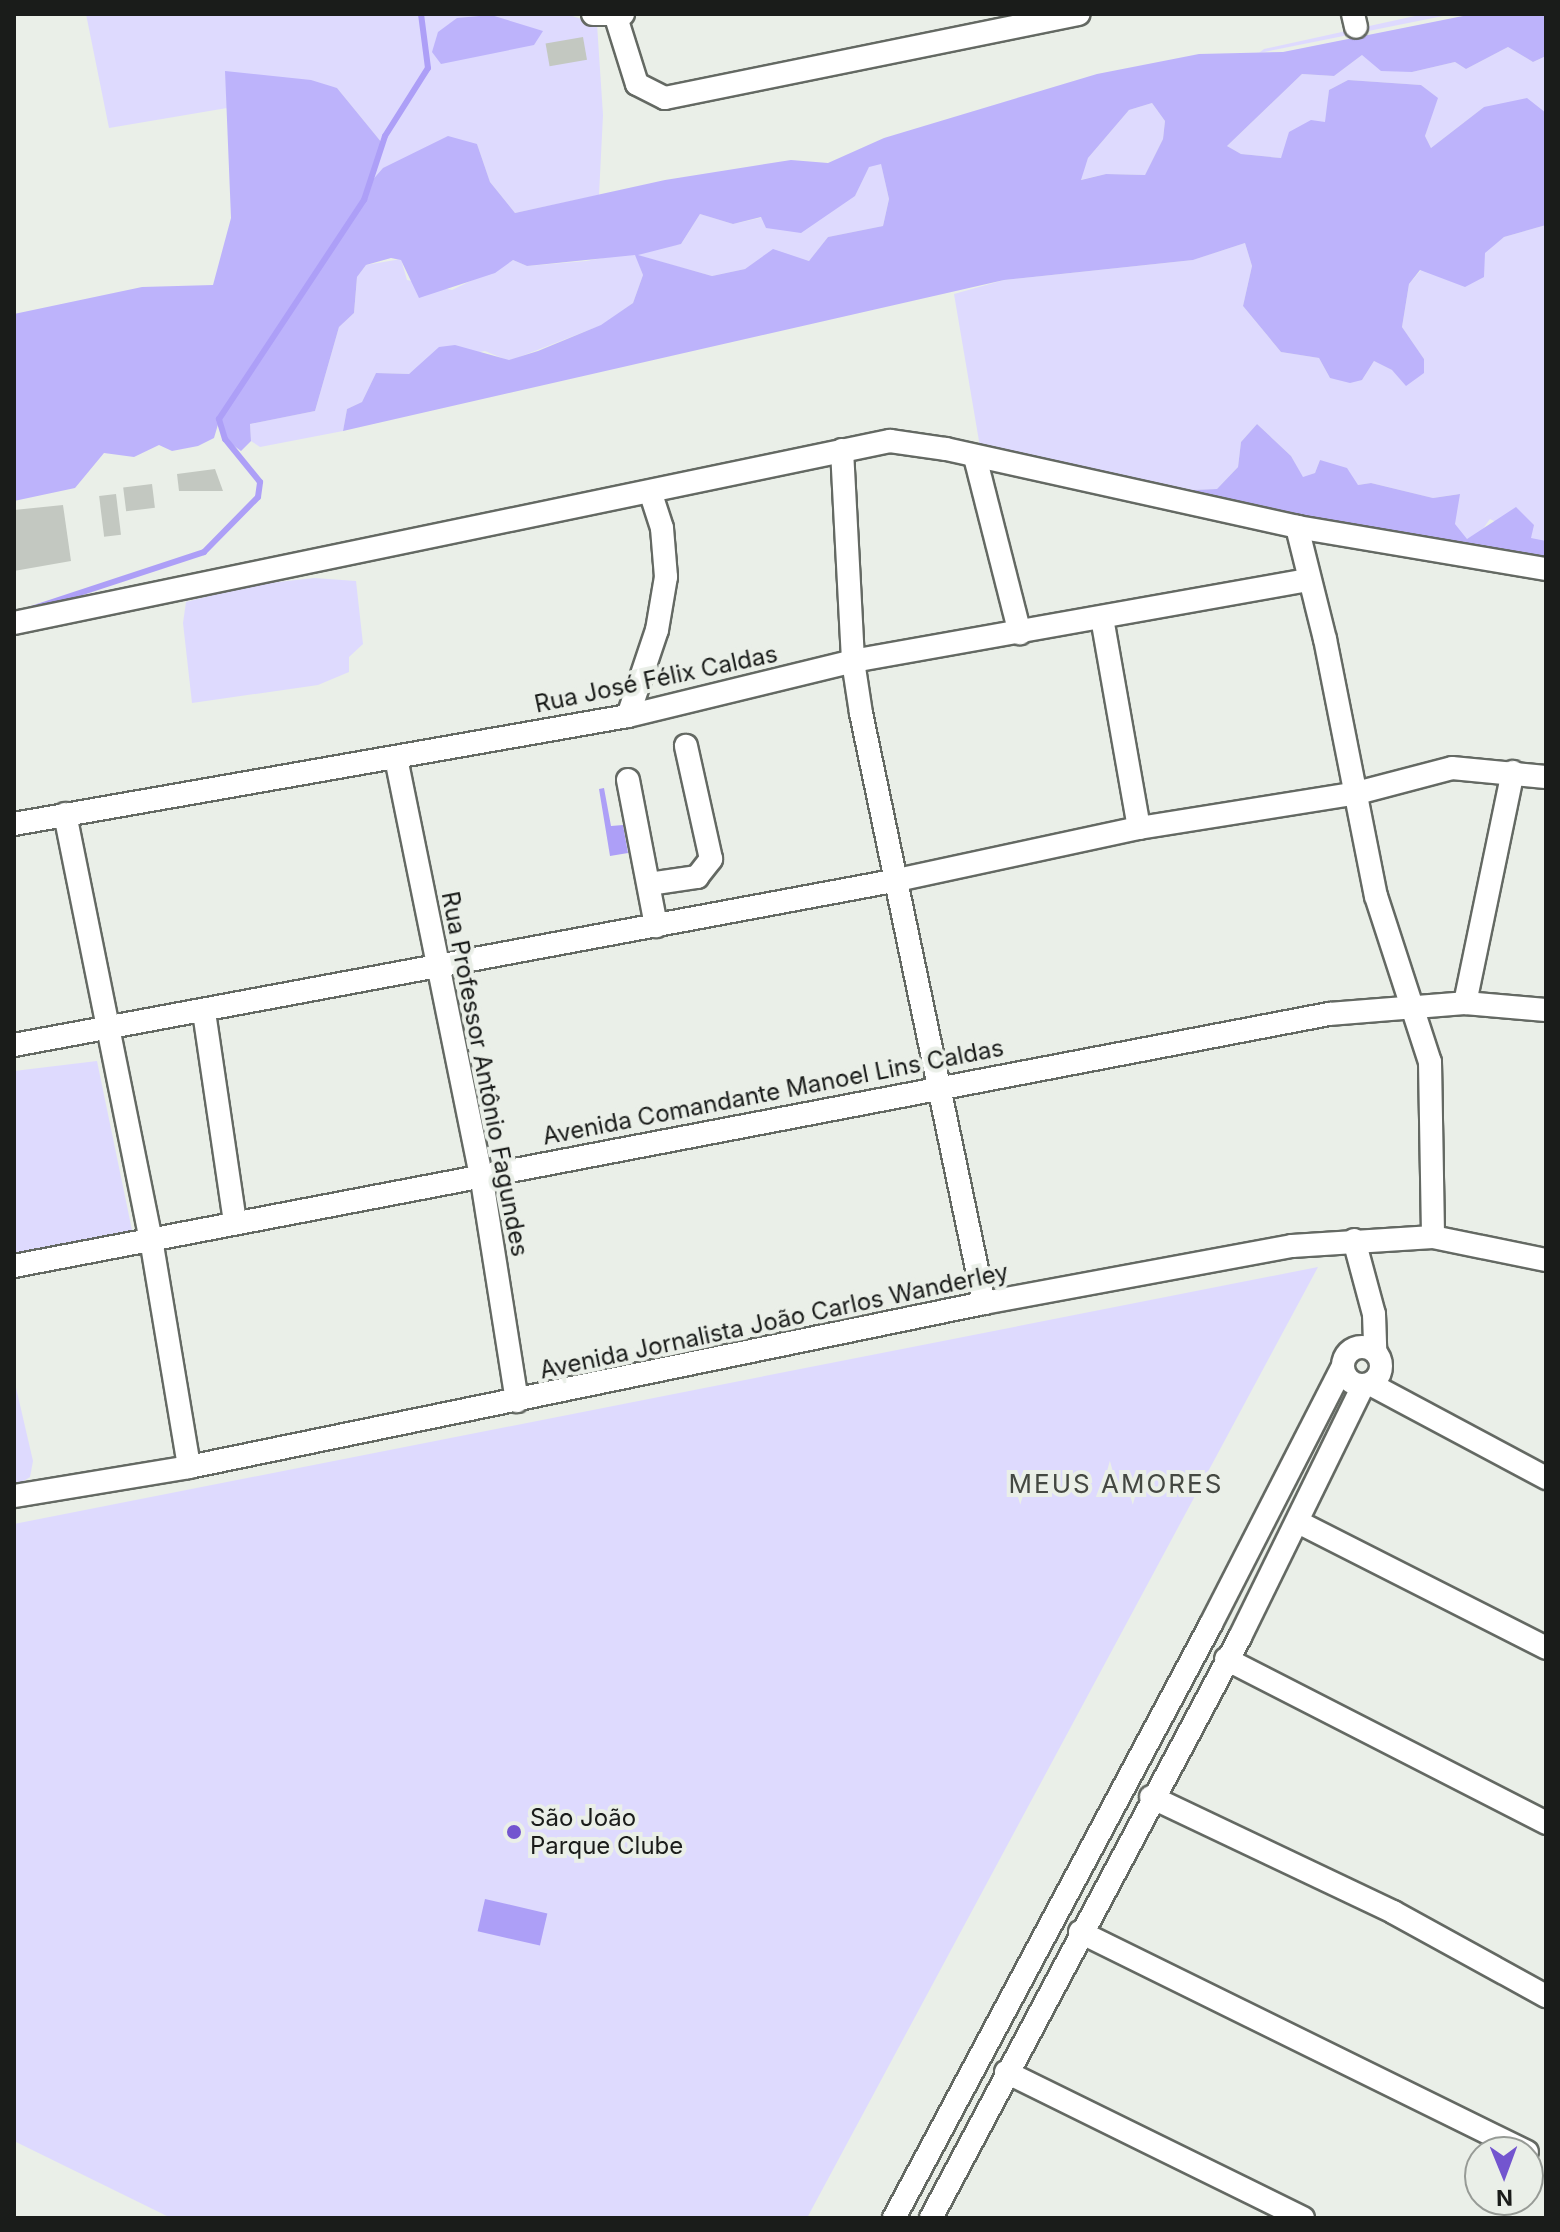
<!DOCTYPE html>
<meta charset="utf-8">
<style>
body{margin:0}
#map{position:relative;width:1560px;height:2232px;overflow:hidden;background:#eaefe8;font-family:Inter,sans-serif}
div>[style]{position:absolute}
.green>*{inset:0;background:#dedafe}
.forest>*{inset:0;background:#bdb3fb}
.water>*{inset:0;background:#ad9ff7;transform-origin:0 0}
.stream>*{height:6px;margin:-3px;padding:0 3px;transform-origin:3px;border-radius:3px;background:#ad9ff7}
.building>*{inset:0;background:#c3c8c1;transform-origin:0 0}
.roads{filter:drop-shadow(2px 0 #646963) drop-shadow(-2px 0 #646963) drop-shadow(0 2px #646963) drop-shadow(0 -2px #646963)}
.street>*{height:22px;margin:-11px;padding:0 11px;transform-origin:11px;border-radius:11px;background:#fff}
.street>.ring{margin:-11px;padding:0;box-sizing:content-box;background:none;border:22px solid #fff;border-radius:50%}
.dots>*{width:22px;height:22px;translate:-50% -50%;box-sizing:border-box;border:4px solid #eaefe8;border-radius:50%}
span{translate:-50% -50%;white-space:nowrap;text-align:center;line-height:1.15;-webkit-text-stroke:8px #eaefe8;paint-order:stroke}
.street-label{font-size:24px;color:#1a1c1a}
.poi-label{font-size:24px;color:#1a1c1a}
.left{translate:0 -50%;text-align:left}
.neighbourhood-label{font-size:26px;color:#444842;letter-spacing:2px}
.frame{position:absolute;inset:0;border:16px solid #1a1c1a;pointer-events:none}
.north{position:absolute;left:1464px;top:2136px;width:80px;height:80px;box-sizing:border-box;background:#eaefe8;border:2px solid #979b96;border-radius:50%;rotate:179deg;font-size:22px;font-weight:700;line-height:32px;text-align:center;color:#1a1c1a}
.north::after{content:'';display:block;margin:auto;width:28px;height:36px;background:#7355cf;clip-path:polygon(50% 0,100% 100%,50% 72%,0 100%)}
</style>
<div id="map">
<div class="green">
<div style="clip-path:polygon(86px 14px,566px 14px,597px 24px,603px 115px,599px 195px,515px 213px,490px 182px,477px 144px,364px 200px,382px 143px,337px 88px,226px 72px,227px 108px,109px 128px)"></div>
<div style="clip-path:polygon(1424px 14px,1453px 14px,1259px 53px,1264px 49px)"></div>
<div style="clip-path:polygon(1508px 47px,1533px 62px,1546px 56px,1546px 113px,1484px 107px,1431px 148px,1425px 136px,1437px 98px,1421px 85px,1348px 80px,1329px 90px,1326px 122px,1281px 158px,1241px 154px,1227px 146px,1302px 74px,1334px 76px,1362px 55px,1412px 72px,1455px 62px,1466px 69px)"></div>
<div style="clip-path:polygon(1152px 103px,1165px 121px,1163px 139px,1145px 175px,1106px 174px,1080px 180px,1088px 158px,1129px 110px)"></div>
<div style="clip-path:polygon(881px 163px,889px 199px,883px 226px,828px 237px,809px 261px,773px 250px,745px 269px,712px 276px,636px 255px,643px 275px,633px 303px,602px 325px,509px 361px,485px 351px,423px 363px,409px 374px,376px 373px,362px 402px,347px 409px,343px 431px,260px 447px,251px 441px,250px 424px,315px 411px,339px 327px,354px 313px,357px 277px,366px 265px,401px 259px,407px 280px,452px 290px,513px 260px,527px 266px,586px 261px,681px 244px,700px 214px,733px 224px,855px 196px,869px 166px)"></div>
<div style="clip-path:polygon(1546px 225px,1546px 541px,1540px 544px,1490px 519px,1477px 537px,1466px 539px,1454px 524px,1459px 494px,1433px 498px,1371px 483px,1358px 485px,1320px 460px,1315px 473px,1303px 478px,1291px 456px,1257px 424px,1241px 442px,1238px 467px,1217px 489px,1168px 491px,980px 447px,954px 294px,1004px 280px,1193px 260px,1245px 243px,1252px 266px,1243px 306px,1281px 352px,1319px 358px,1330px 378px,1362px 380px,1374px 361px,1392px 370px,1424px 359px,1402px 327px,1409px 284px,1421px 270px,1451px 278px,1504px 237px)"></div>
<div style="clip-path:polygon(314px 578px,356px 581px,363px 644px,349px 657px,349px 672px,318px 685px,192px 703px,183px 623px,186px 602px,251px 585px)"></div>
<div style="clip-path:polygon(97px 1061px,133px 1235px,14px 1257px,14px 1071px)"></div>
<div style="clip-path:polygon(1318px 1267px,807px 2218px,171px 2218px,14px 2141px,14px 1524px)"></div>
<div style="clip-path:polygon(14px 1379px,33px 1461px,30px 1477px,14px 1487px)"></div>
</div>
<div class="forest">
<div style="clip-path:polygon(evenodd,1473px 14px,1546px 14px,1546px 56px,1533px 62px,1508px 47px,1466px 69px,1455px 62px,1412px 72px,1381px 71px,1362px 55px,1334px 76px,1302px 74px,1227px 146px,1241px 154px,1281px 158px,1289px 132px,1311px 120px,1325px 122px,1329px 90px,1348px 80px,1421px 85px,1438px 98px,1425px 136px,1431px 148px,1484px 107px,1527px 98px,1546px 113px,1546px 225px,1504px 237px,1485px 253px,1484px 277px,1465px 287px,1420px 270px,1409px 284px,1402px 327px,1424px 359px,1424px 373px,1406px 386px,1392px 370px,1374px 361px,1362px 380px,1350px 383px,1330px 378px,1319px 358px,1281px 352px,1243px 306px,1252px 266px,1245px 243px,1193px 260px,1004px 280px,343px 431px,347px 409px,362px 402px,376px 373px,409px 374px,439px 347px,455px 345px,509px 360px,538px 351px,601px 325px,633px 303px,643px 275px,635px 255px,527px 266px,513px 260px,495px 273px,419px 298px,401px 260px,391px 258px,366px 265px,357px 277px,354px 313px,339px 327px,315px 411px,250px 424px,251px 441px,241px 451px,225px 439px,219px 421px,214px 438px,198px 446px,172px 451px,159px 445px,134px 457px,104px 453px,75px 488px,14px 501px,14px 314px,142px 287px,213px 285px,231px 218px,225px 71px,311px 80px,337px 88px,382px 143px,370px 183px,383px 168px,448px 136px,477px 144px,490px 182px,515px 213px,665px 180px,791px 160px,828px 163px,884px 138px,1097px 74px,1199px 54px,1283px 52px,1473px 14px,1152px 103px,1165px 121px,1163px 139px,1145px 175px,1106px 174px,1081px 180px,1088px 158px,1129px 110px,1152px 103px,1473px 14px,881px 164px,889px 199px,883px 226px,828px 237px,809px 261px,773px 249px,745px 269px,712px 276px,638px 255px,681px 244px,700px 214px,733px 224px,761px 217px,766px 228px,801px 233px,855px 196px,869px 167px,881px 164px)"></div>
<div style="clip-path:polygon(491px 15px,543px 31px,534px 45px,441px 64px,432px 52px,438px 32px,457px 18px)"></div>
<div style="clip-path:polygon(1257px 424px,1291px 456px,1303px 477px,1315px 473px,1320px 460px,1347px 468px,1358px 485px,1371px 483px,1433px 498px,1460px 494px,1455px 524px,1467px 539px,1516px 507px,1534px 525px,1531px 538px,1546px 541px,1546px 562px,1169px 491px,1217px 489px,1238px 467px,1241px 442px)"></div>
</div>
<div class="water">
<div style="clip-path:polygon(604px 788px,611px 826px,623px 825px,628px 853px,610px 856px,599px 789px)"></div>
<div style="left:485px;top:1899px;width:64px;height:33px;rotate:13deg"></div>
</div>
<div class="stream">
<div style="left:31px;top:609px;width:182px;rotate:-18.2deg"></div>
<div style="left:204px;top:552px;width:77px;rotate:-45.5deg"></div>
<div style="left:258px;top:497px;width:15px;rotate:-82deg"></div>
<div style="left:260px;top:482px;width:55px;rotate:-129.1deg"></div>
<div style="left:225px;top:439px;width:21px;rotate:-107deg"></div>
<div style="left:219px;top:419px;width:263px;rotate:-56.5deg"></div>
<div style="left:364px;top:200px;width:67px;rotate:-71.8deg"></div>
<div style="left:385px;top:136px;width:80px;rotate:-57.7deg"></div>
<div style="left:428px;top:68px;width:54px;rotate:-97.4deg"></div>
</div>
<div class="building">
<div style="left:583px;top:37px;width:23px;height:38px;rotate:80deg"></div>
<div style="clip-path:polygon(215px 469px,223px 491px,179px 491px,177px 474px)"></div>
<div style="left:152px;top:484px;width:24px;height:29px;rotate:83deg"></div>
<div style="left:116px;top:494px;width:41px;height:17px;rotate:83deg"></div>
<div style="clip-path:polygon(63px 505px,71px 561px,14px 571px,14px 510px)"></div>
</div>
<div class="roads">
<div class="street">
<div style="left:593px;top:14px;width:30px"></div>
<div style="left:615px;top:14px;width:73px;rotate:72.6deg"></div>
<div style="left:637px;top:84px;width:31px;rotate:27deg"></div>
<div style="left:665px;top:98px;width:422px;rotate:-11.5deg"></div>
<div style="left:1353px;top:14px;width:13px;rotate:77deg"></div>
<div style="left:842px;top:450px;width:211px;rotate:87deg"></div>
<div style="left:853px;top:661px;width:53px;rotate:81.3deg"></div>
<div style="left:861px;top:713px;width:603px;rotate:78.22deg"></div>
<div style="left:975px;top:457px;width:182px;rotate:75.7deg"></div>
<div style="left:1297px;top:527px;width:115px;rotate:76deg"></div>
<div style="left:1325px;top:639px;width:262px;rotate:78.8deg"></div>
<div style="left:1376px;top:896px;width:175px;rotate:72deg"></div>
<div style="left:1430px;top:1062px;width:175px;rotate:89deg"></div>
<div style="left:1102px;top:618px;width:213px;rotate:80deg"></div>
<div style="left:14px;top:623px;width:895px;rotate:-11.74deg"></div>
<div style="left:890px;top:441px;width:57px;rotate:8.1deg"></div>
<div style="left:946px;top:449px;width:360px;rotate:12.5deg"></div>
<div style="left:1297px;top:527px;width:253px;rotate:9.6deg"></div>
<div style="left:628px;top:716px;width:91px;rotate:-71.4deg"></div>
<div style="left:657px;top:630px;width:54px;rotate:-80.4deg"></div>
<div style="left:666px;top:577px;width:49px;rotate:-94.7deg"></div>
<div style="left:662px;top:528px;width:38px;rotate:-108deg"></div>
<div style="left:396px;top:758px;width:425px;rotate:78.5deg"></div>
<div style="left:481px;top:1174px;width:230px;rotate:81deg"></div>
<div style="left:628px;top:780px;width:149px;rotate:79.1deg"></div>
<div style="left:65px;top:814px;width:434px;rotate:78.6deg"></div>
<div style="left:151px;top:1239px;width:231px;rotate:80.5deg"></div>
<div style="left:14px;top:824px;width:623px;rotate:-9.98deg"></div>
<div style="left:628px;top:716px;width:232px;rotate:-13.7deg"></div>
<div style="left:853px;top:661px;width:463px;rotate:-10.1deg"></div>
<div style="left:649px;top:884px;width:49px;rotate:-8.3deg"></div>
<div style="left:697px;top:877px;width:23px;rotate:-52deg"></div>
<div style="left:711px;top:859px;width:116px;rotate:-102.5deg"></div>
<div style="left:1465px;top:1003px;width:236px;rotate:-78.3deg"></div>
<div style="left:204px;top:1012px;width:212px;rotate:81.6deg"></div>
<div style="left:14px;top:1045px;width:894px;rotate:-10.57deg"></div>
<div style="left:893px;top:881px;width:252px;rotate:-12.2deg"></div>
<div style="left:1139px;top:828px;width:221px;rotate:-9.1deg"></div>
<div style="left:1357px;top:793px;width:98px;rotate:-14.7deg"></div>
<div style="left:1452px;top:768px;width:94px;rotate:5.5deg"></div>
<div style="left:1354px;top:1240px;width:77px;rotate:74.9deg"></div>
<div style="left:1374px;top:1314px;width:38px;rotate:88deg"></div>
<div style="left:14px;top:1266px;width:1339px;rotate:-10.85deg"></div>
<div style="left:1329px;top:1014px;width:136px;rotate:-4.6deg"></div>
<div style="left:1465px;top:1003px;width:81px;rotate:4.9deg"></div>
<div class="ring" style="left:1343px;top:1347px;width:16px;height:16px"></div>
<div style="left:1370px;top:1384px;width:200px;rotate:28.1deg"></div>
<div style="left:14px;top:1496px;width:177px;rotate:-9.4deg"></div>
<div style="left:189px;top:1467px;width:812px;rotate:-11.66deg"></div>
<div style="left:984px;top:1303px;width:313px;rotate:-10.5deg"></div>
<div style="left:1292px;top:1246px;width:141px;rotate:-3.7deg"></div>
<div style="left:1433px;top:1237px;width:115px;rotate:11.5deg"></div>
<div style="left:1298px;top:1522px;width:278px;rotate:26.9deg"></div>
<div style="left:1226px;top:1659px;width:360px;rotate:27.1deg"></div>
<div style="left:1151px;top:1797px;width:268px;rotate:25.4deg"></div>
<div style="left:1393px;top:1912px;width:175px;rotate:28.8deg"></div>
<div style="left:1080px;top:1932px;width:498px;rotate:26.2deg"></div>
<div style="left:1006px;top:2072px;width:331px;rotate:26.2deg"></div>
<div style="left:894px;top:2218px;width:673px;rotate:-61.91deg"></div>
<div style="left:1211px;top:1624px;width:288px;rotate:-62.9deg"></div>
<div style="left:931px;top:2218px;width:658px;rotate:-61.99deg"></div>
<div style="left:1240px;top:1637px;width:280px;rotate:-63.9deg"></div>
</div>
</div>
<div class="dots">
<div style="left:514px;top:1832px;background:#7355cf"></div>
</div>
<div class="street-label">
<span style="left:656px;top:679px;rotate:-12deg">Rua José Félix Caldas</span>
<span style="left:485px;top:1074px;rotate:79deg">Rua Professor Antônio Fagundes</span>
<span style="left:773px;top:1092px;rotate:-11deg">Avenida Comandante Manoel Lins Caldas</span>
<span style="left:774px;top:1321px;rotate:-12deg">Avenida Jornalista João Carlos Wanderley</span>
</div>
<div class="poi-label">
<span class="left" style="left:530px;top:1832px">São João<br>Parque Clube</span>
</div>
<div class="neighbourhood-label">
<span style="left:1116px;top:1484px">MEUS AMORES</span>
</div>
<div class="frame"></div>
<div class="north">N</div>
</div>
